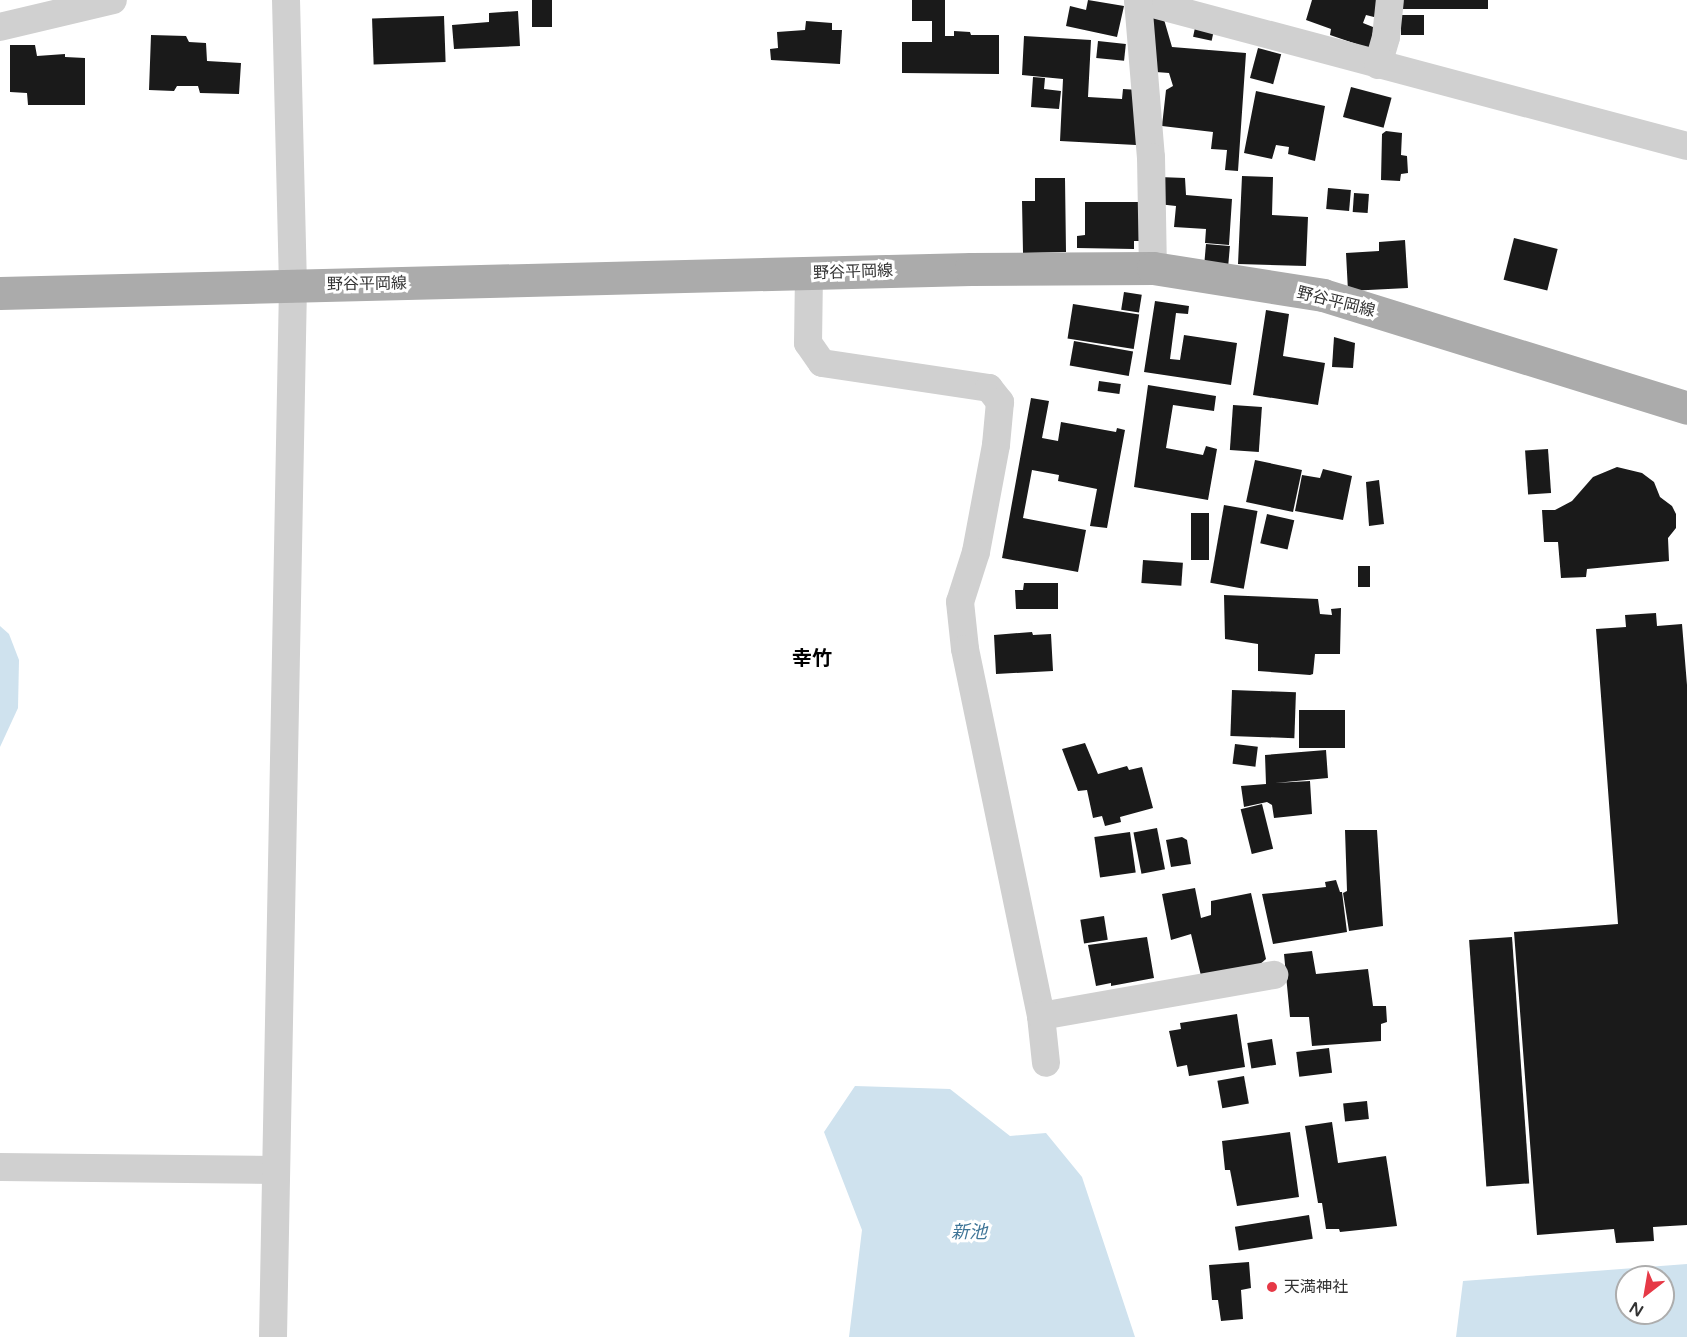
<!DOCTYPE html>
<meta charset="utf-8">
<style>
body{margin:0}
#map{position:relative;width:1687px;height:1337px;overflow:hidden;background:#fff;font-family:"Varela Round","Noto Sans JP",sans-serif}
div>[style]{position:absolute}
.water>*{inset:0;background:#cfe2ee}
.building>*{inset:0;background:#1a1a1a;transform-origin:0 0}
.minor>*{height:28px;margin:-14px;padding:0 14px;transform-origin:14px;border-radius:14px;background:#d0d0d0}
.major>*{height:33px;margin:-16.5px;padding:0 16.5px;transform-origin:16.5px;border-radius:16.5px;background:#ababab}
.dots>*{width:16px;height:16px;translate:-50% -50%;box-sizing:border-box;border:3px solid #fff;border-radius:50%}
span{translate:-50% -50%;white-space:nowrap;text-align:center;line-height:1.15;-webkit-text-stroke:6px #fff;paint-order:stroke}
.street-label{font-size:16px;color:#333}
.poi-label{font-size:16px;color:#333}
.left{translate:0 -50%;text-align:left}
.water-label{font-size:18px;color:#3f7597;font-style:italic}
.quarter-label{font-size:20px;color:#000;font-weight:700}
.north{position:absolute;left:1615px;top:1265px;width:60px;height:60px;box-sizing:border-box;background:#fff;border:2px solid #adadad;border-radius:50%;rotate:211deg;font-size:16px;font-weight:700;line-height:24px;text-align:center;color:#333}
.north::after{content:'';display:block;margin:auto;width:21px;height:27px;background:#e63946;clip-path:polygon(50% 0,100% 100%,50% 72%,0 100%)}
</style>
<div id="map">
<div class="water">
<div style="clip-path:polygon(0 626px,9px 634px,19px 660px,18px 708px,0 747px)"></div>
<div style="clip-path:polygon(855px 1086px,950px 1089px,1010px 1136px,1046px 1133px,1082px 1177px,1135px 1337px,849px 1337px,862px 1230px,824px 1132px)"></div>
<div style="clip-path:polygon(evenodd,1687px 1264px,1687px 1337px,1456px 1337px,1463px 1281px,1687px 1264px,1627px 1277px,1663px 1277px,1663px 1313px,1627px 1313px,1627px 1277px)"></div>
</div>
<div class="building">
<div style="left:532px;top:0;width:20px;height:27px"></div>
<div style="clip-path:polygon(912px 0,945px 0,945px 36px,954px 36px,954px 31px,970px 32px,971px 35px,999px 35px,999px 74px,902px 73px,902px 42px,932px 42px,932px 21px,912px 21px)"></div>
<div style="clip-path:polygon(1088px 0,1124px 6px,1117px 37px,1066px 26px,1070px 6px,1086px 10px)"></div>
<div style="clip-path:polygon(1312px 0,1378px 0,1378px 18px,1366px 15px,1363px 23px,1378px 29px,1371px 49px,1330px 35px,1331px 29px,1306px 20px)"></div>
<div style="left:1398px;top:0;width:90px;height:9px"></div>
<div style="clip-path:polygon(518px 11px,520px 46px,454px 49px,452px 25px,489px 22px,489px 13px)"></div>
<div style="left:1401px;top:15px;width:23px;height:20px"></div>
<div style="left:444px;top:16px;width:46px;height:72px;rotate:88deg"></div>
<div style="clip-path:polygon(1163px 16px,1172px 47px,1246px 53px,1238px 171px,1225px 170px,1227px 150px,1211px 149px,1213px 132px,1162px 126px,1166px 90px,1173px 86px,1169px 73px,1156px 72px,1147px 19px)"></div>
<div style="clip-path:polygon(806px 21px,832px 23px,832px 30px,842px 30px,840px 64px,771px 60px,770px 49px,778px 48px,777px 32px,805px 30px)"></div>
<div style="left:1196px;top:23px;width:19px;height:14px;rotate:12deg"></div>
<div style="clip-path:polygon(151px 35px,186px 36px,189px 42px,206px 43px,207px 61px,241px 63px,239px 94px,200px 93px,198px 86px,177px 86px,174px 91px,149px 90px)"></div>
<div style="clip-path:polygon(1024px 36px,1091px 40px,1088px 97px,1122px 99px,1123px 89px,1139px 90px,1136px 145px,1060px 141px,1063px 79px,1022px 75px)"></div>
<div style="left:1098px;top:41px;width:28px;height:17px;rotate:6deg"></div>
<div style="clip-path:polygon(10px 45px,35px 45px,37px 56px,65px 54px,65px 57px,85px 58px,85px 105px,28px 105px,27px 93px,10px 92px)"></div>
<div style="left:1258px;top:48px;width:24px;height:31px;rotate:15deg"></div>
<div style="clip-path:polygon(1033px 77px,1045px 78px,1044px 89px,1061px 91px,1059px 109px,1031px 107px)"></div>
<div style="left:1351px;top:87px;width:42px;height:31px;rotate:15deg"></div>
<div style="clip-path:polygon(1256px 91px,1325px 106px,1315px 161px,1288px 154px,1289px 147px,1276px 145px,1272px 159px,1244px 153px)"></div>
<div style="clip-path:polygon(1386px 131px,1402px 133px,1401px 155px,1407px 156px,1408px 173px,1401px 174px,1400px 181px,1381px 180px,1382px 134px)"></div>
<div style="clip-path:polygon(1242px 176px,1273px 177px,1272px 215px,1308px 217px,1306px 266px,1238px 264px)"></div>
<div style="clip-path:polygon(1159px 177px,1185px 178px,1186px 195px,1232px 199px,1229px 245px,1205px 243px,1206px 229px,1174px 227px,1176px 206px,1158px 204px)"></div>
<div style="clip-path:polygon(1035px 178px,1065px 178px,1066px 252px,1023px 253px,1022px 201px,1035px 201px)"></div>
<div style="left:1328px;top:188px;width:23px;height:21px;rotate:5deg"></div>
<div style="left:1354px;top:193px;width:15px;height:19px;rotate:4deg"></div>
<div style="clip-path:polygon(1085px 202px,1140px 202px,1140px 241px,1134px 241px,1134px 249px,1077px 248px,1077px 236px,1085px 235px)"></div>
<div style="left:1514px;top:238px;width:45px;height:43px;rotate:14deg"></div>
<div style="clip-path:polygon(1405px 240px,1408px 288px,1348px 291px,1346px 253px,1379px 251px,1379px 242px)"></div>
<div style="left:1206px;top:244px;width:24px;height:22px;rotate:5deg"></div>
<div style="left:1124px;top:292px;width:18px;height:18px;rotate:9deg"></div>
<div style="clip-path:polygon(1155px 301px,1189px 306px,1188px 314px,1176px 313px,1170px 359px,1180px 360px,1184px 335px,1237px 343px,1231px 385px,1144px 372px)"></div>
<div style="left:1073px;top:304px;width:67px;height:35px;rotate:9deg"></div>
<div style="clip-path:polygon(1266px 310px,1289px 314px,1283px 356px,1325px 363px,1318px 405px,1253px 395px)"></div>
<div style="clip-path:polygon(1334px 337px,1355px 343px,1353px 368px,1332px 367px)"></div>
<div style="left:1074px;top:341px;width:60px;height:25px;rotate:10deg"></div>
<div style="left:1099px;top:381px;width:22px;height:10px;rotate:8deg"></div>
<div style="clip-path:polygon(1148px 385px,1216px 396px,1214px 411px,1173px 405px,1166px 448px,1203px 455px,1206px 446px,1217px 449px,1208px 500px,1134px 487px)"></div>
<div style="clip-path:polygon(1031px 398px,1049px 401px,1042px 438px,1058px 441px,1061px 422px,1116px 432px,1117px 428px,1125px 430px,1107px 528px,1090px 526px,1097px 489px,1058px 481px,1059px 475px,1032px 470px,1023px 518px,1086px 530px,1078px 572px,1002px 558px)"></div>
<div style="left:1233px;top:405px;width:29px;height:45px;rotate:4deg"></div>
<div style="left:1548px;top:449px;width:44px;height:23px;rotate:86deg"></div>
<div style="left:1255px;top:460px;width:48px;height:43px;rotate:12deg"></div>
<div style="clip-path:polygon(1617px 467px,1642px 473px,1654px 482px,1660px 497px,1672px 506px,1676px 514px,1676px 528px,1668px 538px,1669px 561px,1587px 569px,1586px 577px,1561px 578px,1558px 542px,1544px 542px,1542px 510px,1555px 510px,1572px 501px,1593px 477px)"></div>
<div style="clip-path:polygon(1323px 469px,1352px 476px,1343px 520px,1295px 511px,1302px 475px,1320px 478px)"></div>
<div style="clip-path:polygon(1379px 480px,1384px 524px,1369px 526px,1366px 482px)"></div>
<div style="left:1224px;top:505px;width:34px;height:79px;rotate:10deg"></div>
<div style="left:1191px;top:513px;width:18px;height:47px"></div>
<div style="left:1267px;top:514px;width:28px;height:30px;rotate:13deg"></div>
<div style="left:1143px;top:560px;width:40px;height:23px;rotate:4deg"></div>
<div style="left:1358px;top:566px;width:12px;height:21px"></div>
<div style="clip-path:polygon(1024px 583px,1058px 583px,1058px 609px,1016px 609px,1015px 590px,1023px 590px)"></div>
<div style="clip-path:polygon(1224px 595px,1318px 599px,1320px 614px,1332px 615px,1331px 609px,1341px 608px,1340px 654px,1315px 654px,1313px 674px,1310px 675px,1258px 671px,1258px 644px,1225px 639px)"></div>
<div style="clip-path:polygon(1656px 613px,1657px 626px,1682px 624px,1687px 685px,1687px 1225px,1653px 1227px,1654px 1241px,1616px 1243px,1614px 1229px,1537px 1235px,1514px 932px,1618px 924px,1596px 629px,1626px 627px,1625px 615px)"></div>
<div style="clip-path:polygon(1032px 632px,1033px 635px,1051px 634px,1053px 671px,996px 674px,994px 635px)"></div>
<div style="left:1232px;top:690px;width:64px;height:46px;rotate:2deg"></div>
<div style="left:1345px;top:710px;width:38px;height:46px;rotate:90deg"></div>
<div style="clip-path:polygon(1085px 743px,1098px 774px,1127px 766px,1129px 770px,1142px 767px,1153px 808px,1120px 817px,1121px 822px,1105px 826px,1102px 816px,1093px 818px,1087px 790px,1078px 791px,1062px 749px)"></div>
<div style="left:1235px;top:744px;width:23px;height:20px;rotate:7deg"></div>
<div style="clip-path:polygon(1326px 750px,1328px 778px,1275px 783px,1310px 781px,1312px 814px,1274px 818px,1272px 805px,1267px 802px,1244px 807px,1241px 786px,1266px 784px,1265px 755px)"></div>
<div style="left:1262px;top:804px;width:46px;height:22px;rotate:76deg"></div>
<div style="left:1157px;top:828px;width:42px;height:24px;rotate:79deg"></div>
<div style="clip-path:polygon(1345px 830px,1377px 830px,1383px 926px,1349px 931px,1343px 893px,1347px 891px)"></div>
<div style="left:1130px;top:832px;width:41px;height:36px;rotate:82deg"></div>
<div style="clip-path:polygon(1182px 837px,1187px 840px,1191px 864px,1171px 867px,1166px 840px)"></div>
<div style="clip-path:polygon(1336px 880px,1340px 892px,1342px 892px,1347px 932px,1273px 944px,1262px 894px,1326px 887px,1325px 882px)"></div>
<div style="clip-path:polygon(1195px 888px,1201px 918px,1211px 915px,1211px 901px,1251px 893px,1266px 959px,1252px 971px,1202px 980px,1191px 934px,1171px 940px,1162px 894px)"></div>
<div style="left:1104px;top:916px;width:24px;height:24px;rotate:81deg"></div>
<div style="clip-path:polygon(1147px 937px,1154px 978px,1111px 986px,1111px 983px,1096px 986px,1088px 945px)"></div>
<div style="left:1512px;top:937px;width:247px;height:43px;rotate:86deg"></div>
<div style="clip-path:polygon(1312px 951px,1316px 974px,1368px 969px,1373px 1006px,1386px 1006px,1387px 1022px,1381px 1024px,1381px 1041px,1312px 1046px,1309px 1017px,1290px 1017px,1284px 954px)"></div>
<div style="clip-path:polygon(1237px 1014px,1245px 1067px,1189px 1076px,1187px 1065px,1177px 1067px,1169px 1031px,1181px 1029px,1180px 1023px)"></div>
<div style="left:1272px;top:1039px;width:26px;height:25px;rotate:81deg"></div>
<div style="left:1329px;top:1048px;width:25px;height:33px;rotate:83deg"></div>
<div style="left:1244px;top:1076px;width:28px;height:27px;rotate:80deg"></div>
<div style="left:1367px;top:1101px;width:18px;height:24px;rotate:84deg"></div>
<div style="clip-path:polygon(1332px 1122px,1338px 1163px,1386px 1156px,1397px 1226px,1340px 1232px,1339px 1229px,1326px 1229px,1322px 1203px,1318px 1203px,1305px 1126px)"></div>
<div style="clip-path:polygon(1290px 1132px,1299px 1197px,1237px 1206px,1230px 1170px,1225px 1170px,1222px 1141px)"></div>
<div style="left:1309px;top:1215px;width:24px;height:75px;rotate:81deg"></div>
<div style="clip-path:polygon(1249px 1262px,1251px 1288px,1241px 1290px,1243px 1319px,1221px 1321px,1218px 1300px,1212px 1300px,1209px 1265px)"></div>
</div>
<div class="minor">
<div style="left:1138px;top:0;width:568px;rotate:14.89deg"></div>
<div style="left:1138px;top:0;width:158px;rotate:85.3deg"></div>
<div style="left:1151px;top:157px;width:111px;rotate:89deg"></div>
<div style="left:0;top:27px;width:116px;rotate:-13.4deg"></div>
<div style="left:1378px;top:65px;width:29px;rotate:-74deg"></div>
<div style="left:1386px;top:37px;width:37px;rotate:-84deg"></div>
<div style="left:809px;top:273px;width:70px;rotate:90.8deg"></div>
<div style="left:808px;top:343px;width:24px;rotate:55deg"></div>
<div style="left:822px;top:363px;width:169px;rotate:8.5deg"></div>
<div style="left:989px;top:388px;width:18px;rotate:52deg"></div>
<div style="left:1000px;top:402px;width:43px;rotate:95.3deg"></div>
<div style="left:996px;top:445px;width:109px;rotate:100.6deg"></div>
<div style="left:976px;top:552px;width:52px;rotate:107.7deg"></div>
<div style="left:960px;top:602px;width:47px;rotate:83.9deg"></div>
<div style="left:965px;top:649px;width:375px;rotate:78.3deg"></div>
<div style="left:1041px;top:1016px;width:47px;rotate:83.9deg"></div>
<div style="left:1041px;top:1016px;width:237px;rotate:-10deg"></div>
<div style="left:0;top:1167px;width:276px;rotate:0.6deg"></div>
<div style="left:273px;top:1337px;width:1051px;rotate:-88.91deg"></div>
<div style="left:293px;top:286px;width:286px;rotate:-91.4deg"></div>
</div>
<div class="major">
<div style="left:0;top:293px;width:971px;rotate:-1.42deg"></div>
<div style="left:971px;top:269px;width:182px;rotate:-0.3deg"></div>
<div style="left:1153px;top:268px;width:172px;rotate:9deg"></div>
<div style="left:1323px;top:295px;width:381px;rotate:17.2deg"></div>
</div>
<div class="dots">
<div style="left:1272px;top:1287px;background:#e63946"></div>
</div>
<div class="street-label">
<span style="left:853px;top:272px;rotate:-2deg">野谷平岡線</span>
<span style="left:367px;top:284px;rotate:-1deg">野谷平岡線</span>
<span style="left:1336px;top:302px;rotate:14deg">野谷平岡線</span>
</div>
<div class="poi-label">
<span class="left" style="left:1284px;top:1287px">天満神社</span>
</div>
<div class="water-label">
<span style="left:969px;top:1232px">新池</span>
</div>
<div class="quarter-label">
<span style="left:812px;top:659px">幸竹</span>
</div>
<div class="north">N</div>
</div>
